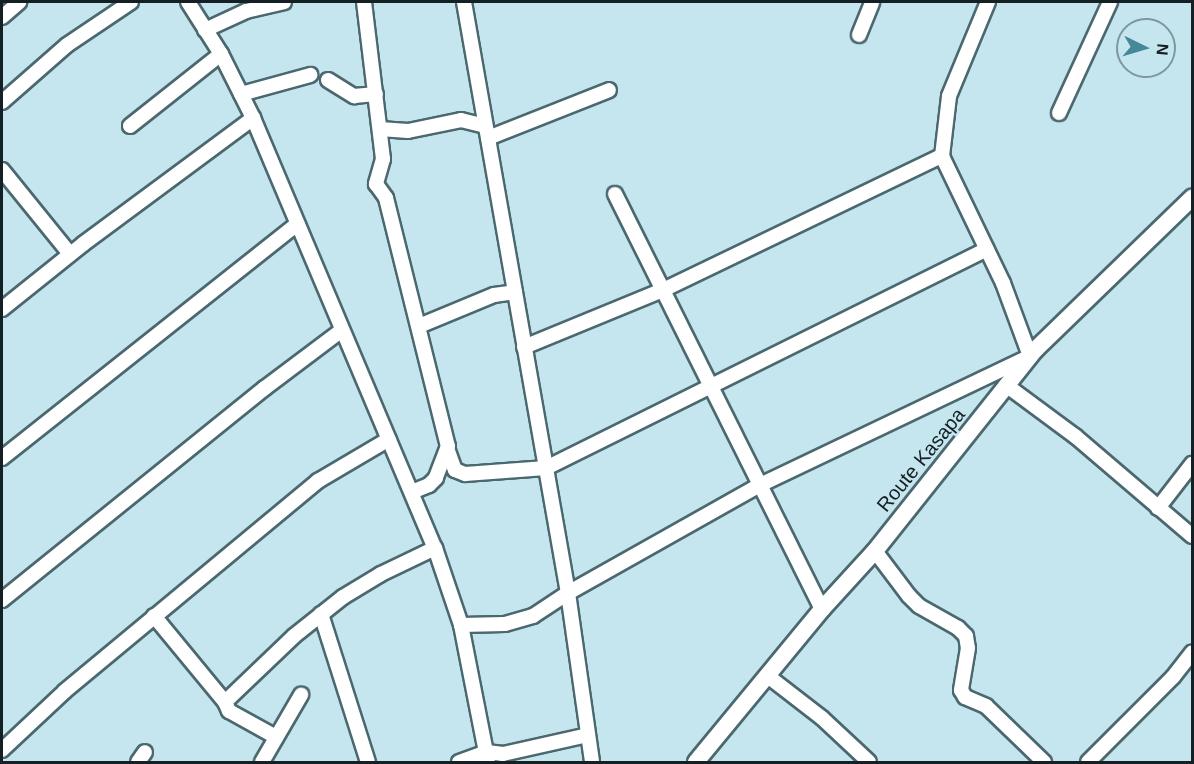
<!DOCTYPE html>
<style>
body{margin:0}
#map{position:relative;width:1194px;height:764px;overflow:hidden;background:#c6e6ef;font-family:Arial,sans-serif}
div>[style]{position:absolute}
.roads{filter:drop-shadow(2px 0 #4b686f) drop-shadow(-2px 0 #4b686f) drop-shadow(0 2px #4b686f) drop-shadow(0 -2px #4b686f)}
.minor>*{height:14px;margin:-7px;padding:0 7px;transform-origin:7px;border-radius:7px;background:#fff}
.major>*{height:16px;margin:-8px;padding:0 8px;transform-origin:8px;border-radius:8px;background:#fff}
span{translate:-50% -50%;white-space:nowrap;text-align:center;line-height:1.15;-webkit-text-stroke:5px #c6e6ef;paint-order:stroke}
.street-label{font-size:20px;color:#142023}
.frame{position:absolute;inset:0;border:3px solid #142023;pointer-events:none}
.north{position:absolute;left:1116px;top:18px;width:60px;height:60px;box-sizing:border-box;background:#c6e6ef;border:2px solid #7f979d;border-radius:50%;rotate:95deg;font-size:16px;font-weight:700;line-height:24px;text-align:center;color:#142023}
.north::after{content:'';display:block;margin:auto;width:21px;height:27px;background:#458898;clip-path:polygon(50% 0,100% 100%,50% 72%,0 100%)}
</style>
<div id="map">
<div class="roads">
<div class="minor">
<div style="left:188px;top:2px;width:62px;rotate:57.6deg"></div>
<div style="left:221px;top:54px;width:72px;rotate:63.4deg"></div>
<div style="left:253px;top:118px;width:467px;rotate:67.1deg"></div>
<div style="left:435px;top:548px;width:81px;rotate:71.3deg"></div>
<div style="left:461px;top:625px;width:140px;rotate:78.9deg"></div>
<div style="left:364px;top:2px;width:158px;rotate:83.1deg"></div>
<div style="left:383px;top:159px;width:26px;rotate:106deg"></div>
<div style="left:376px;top:184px;width:17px;rotate:54deg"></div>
<div style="left:386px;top:198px;width:256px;rotate:76deg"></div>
<div style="left:448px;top:446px;width:34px;rotate:111deg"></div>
<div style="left:436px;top:478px;width:10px;rotate:135deg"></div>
<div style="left:429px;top:485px;width:18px;rotate:158deg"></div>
<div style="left:464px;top:2px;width:600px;rotate:80.02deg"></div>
<div style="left:568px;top:593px;width:171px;rotate:81.9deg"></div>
<div style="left:2px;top:17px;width:23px;rotate:-41deg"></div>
<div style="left:205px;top:30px;width:45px;rotate:-24.9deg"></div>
<div style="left:246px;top:11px;width:39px;rotate:-13deg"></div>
<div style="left:859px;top:35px;width:35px;rotate:-68deg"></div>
<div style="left:328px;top:80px;width:31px;rotate:32deg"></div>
<div style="left:354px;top:96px;width:22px;rotate:-5deg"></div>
<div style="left:241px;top:94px;width:72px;rotate:-15.4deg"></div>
<div style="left:2px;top:102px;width:86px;rotate:-41.2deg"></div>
<div style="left:67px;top:45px;width:77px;rotate:-33.9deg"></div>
<div style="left:1059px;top:113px;width:122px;rotate:-65.3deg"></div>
<div style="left:130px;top:126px;width:116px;rotate:-38.4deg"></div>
<div style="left:380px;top:129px;width:28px;rotate:4deg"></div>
<div style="left:408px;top:131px;width:54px;rotate:-11.7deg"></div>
<div style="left:461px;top:120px;width:25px;rotate:14deg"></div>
<div style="left:488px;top:138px;width:130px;rotate:-21.6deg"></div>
<div style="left:2px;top:170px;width:108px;rotate:51deg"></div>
<div style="left:615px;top:194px;width:464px;rotate:63.5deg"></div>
<div style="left:2px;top:309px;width:104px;rotate:-38.7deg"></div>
<div style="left:83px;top:244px;width:212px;rotate:-36.5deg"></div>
<div style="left:419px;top:326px;width:81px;rotate:-22.5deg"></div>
<div style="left:494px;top:295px;width:21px;rotate:-8deg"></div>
<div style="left:524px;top:347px;width:150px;rotate:-22.3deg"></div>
<div style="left:663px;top:290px;width:310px;rotate:-25.7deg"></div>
<div style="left:1006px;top:385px;width:86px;rotate:36.5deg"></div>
<div style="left:1075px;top:436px;width:154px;rotate:40.5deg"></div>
<div style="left:448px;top:451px;width:20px;rotate:70deg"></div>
<div style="left:455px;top:470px;width:11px;rotate:22deg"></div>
<div style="left:465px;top:474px;width:81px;rotate:-4.2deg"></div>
<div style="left:546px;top:468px;width:492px;rotate:-26.4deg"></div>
<div style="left:2px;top:458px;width:377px;rotate:-38.4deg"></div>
<div style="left:1158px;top:508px;width:56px;rotate:-52.3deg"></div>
<div style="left:875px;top:551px;width:56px;rotate:52.9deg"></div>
<div style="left:909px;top:596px;width:14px;rotate:45deg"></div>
<div style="left:919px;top:606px;width:45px;rotate:29.4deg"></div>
<div style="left:958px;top:628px;width:11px;rotate:45deg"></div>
<div style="left:966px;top:636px;width:12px;rotate:81deg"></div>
<div style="left:968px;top:648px;width:43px;rotate:99.5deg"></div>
<div style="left:961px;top:690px;width:8px;rotate:60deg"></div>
<div style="left:965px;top:697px;width:23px;rotate:23deg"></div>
<div style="left:986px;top:706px;width:81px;rotate:44deg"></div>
<div style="left:2px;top:600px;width:338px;rotate:-38.9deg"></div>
<div style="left:265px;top:388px;width:96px;rotate:-37deg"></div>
<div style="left:321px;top:614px;width:155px;rotate:72.4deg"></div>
<div style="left:154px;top:616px;width:112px;rotate:50.5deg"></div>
<div style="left:225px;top:702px;width:10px;rotate:66deg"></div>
<div style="left:229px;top:711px;width:54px;rotate:29deg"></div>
<div style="left:461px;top:625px;width:44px;rotate:-1.3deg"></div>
<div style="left:505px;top:624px;width:29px;rotate:-16deg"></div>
<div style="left:533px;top:616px;width:42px;rotate:-33.3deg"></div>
<div style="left:568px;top:593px;width:220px;rotate:-29.4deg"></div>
<div style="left:760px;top:485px;width:299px;rotate:-25.5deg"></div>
<div style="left:1030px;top:356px;width:78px;rotate:-110.3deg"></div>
<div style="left:1003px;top:283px;width:141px;rotate:-115.7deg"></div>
<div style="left:942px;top:156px;width:60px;rotate:-83.3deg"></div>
<div style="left:949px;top:96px;width:102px;rotate:-67.5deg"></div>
<div style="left:769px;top:677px;width:67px;rotate:37.7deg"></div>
<div style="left:822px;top:718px;width:64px;rotate:43.1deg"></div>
<div style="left:225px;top:702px;width:95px;rotate:-43.7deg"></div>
<div style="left:294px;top:636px;width:63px;rotate:-38.5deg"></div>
<div style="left:343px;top:597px;width:44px;rotate:-31.2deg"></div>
<div style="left:381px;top:574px;width:60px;rotate:-25.7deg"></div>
<div style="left:2px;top:750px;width:86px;rotate:-43.1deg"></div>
<div style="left:65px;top:691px;width:329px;rotate:-39.7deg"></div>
<div style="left:318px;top:481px;width:82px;rotate:-30.6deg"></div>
<div style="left:138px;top:762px;width:12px;rotate:-55deg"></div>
<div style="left:262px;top:762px;width:78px;rotate:-59.8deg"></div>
<div style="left:459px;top:762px;width:30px;rotate:-20deg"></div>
<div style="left:487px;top:752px;width:16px;rotate:7deg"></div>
<div style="left:503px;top:754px;width:87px;rotate:-12.6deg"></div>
<div style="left:1088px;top:762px;width:120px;rotate:-45deg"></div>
<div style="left:1173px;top:677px;width:31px;rotate:-52deg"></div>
</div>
<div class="major">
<div style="left:696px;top:762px;width:198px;rotate:-50.5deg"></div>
<div style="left:822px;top:609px;width:79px;rotate:-47.6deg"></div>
<div style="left:875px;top:551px;width:257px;rotate:-51.5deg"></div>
<div style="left:1035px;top:350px;width:219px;rotate:-44.1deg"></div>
</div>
</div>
<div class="street-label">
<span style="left:921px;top:460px;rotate:-51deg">Route Kasapa</span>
</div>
<div class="frame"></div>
<div class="north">N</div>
</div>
